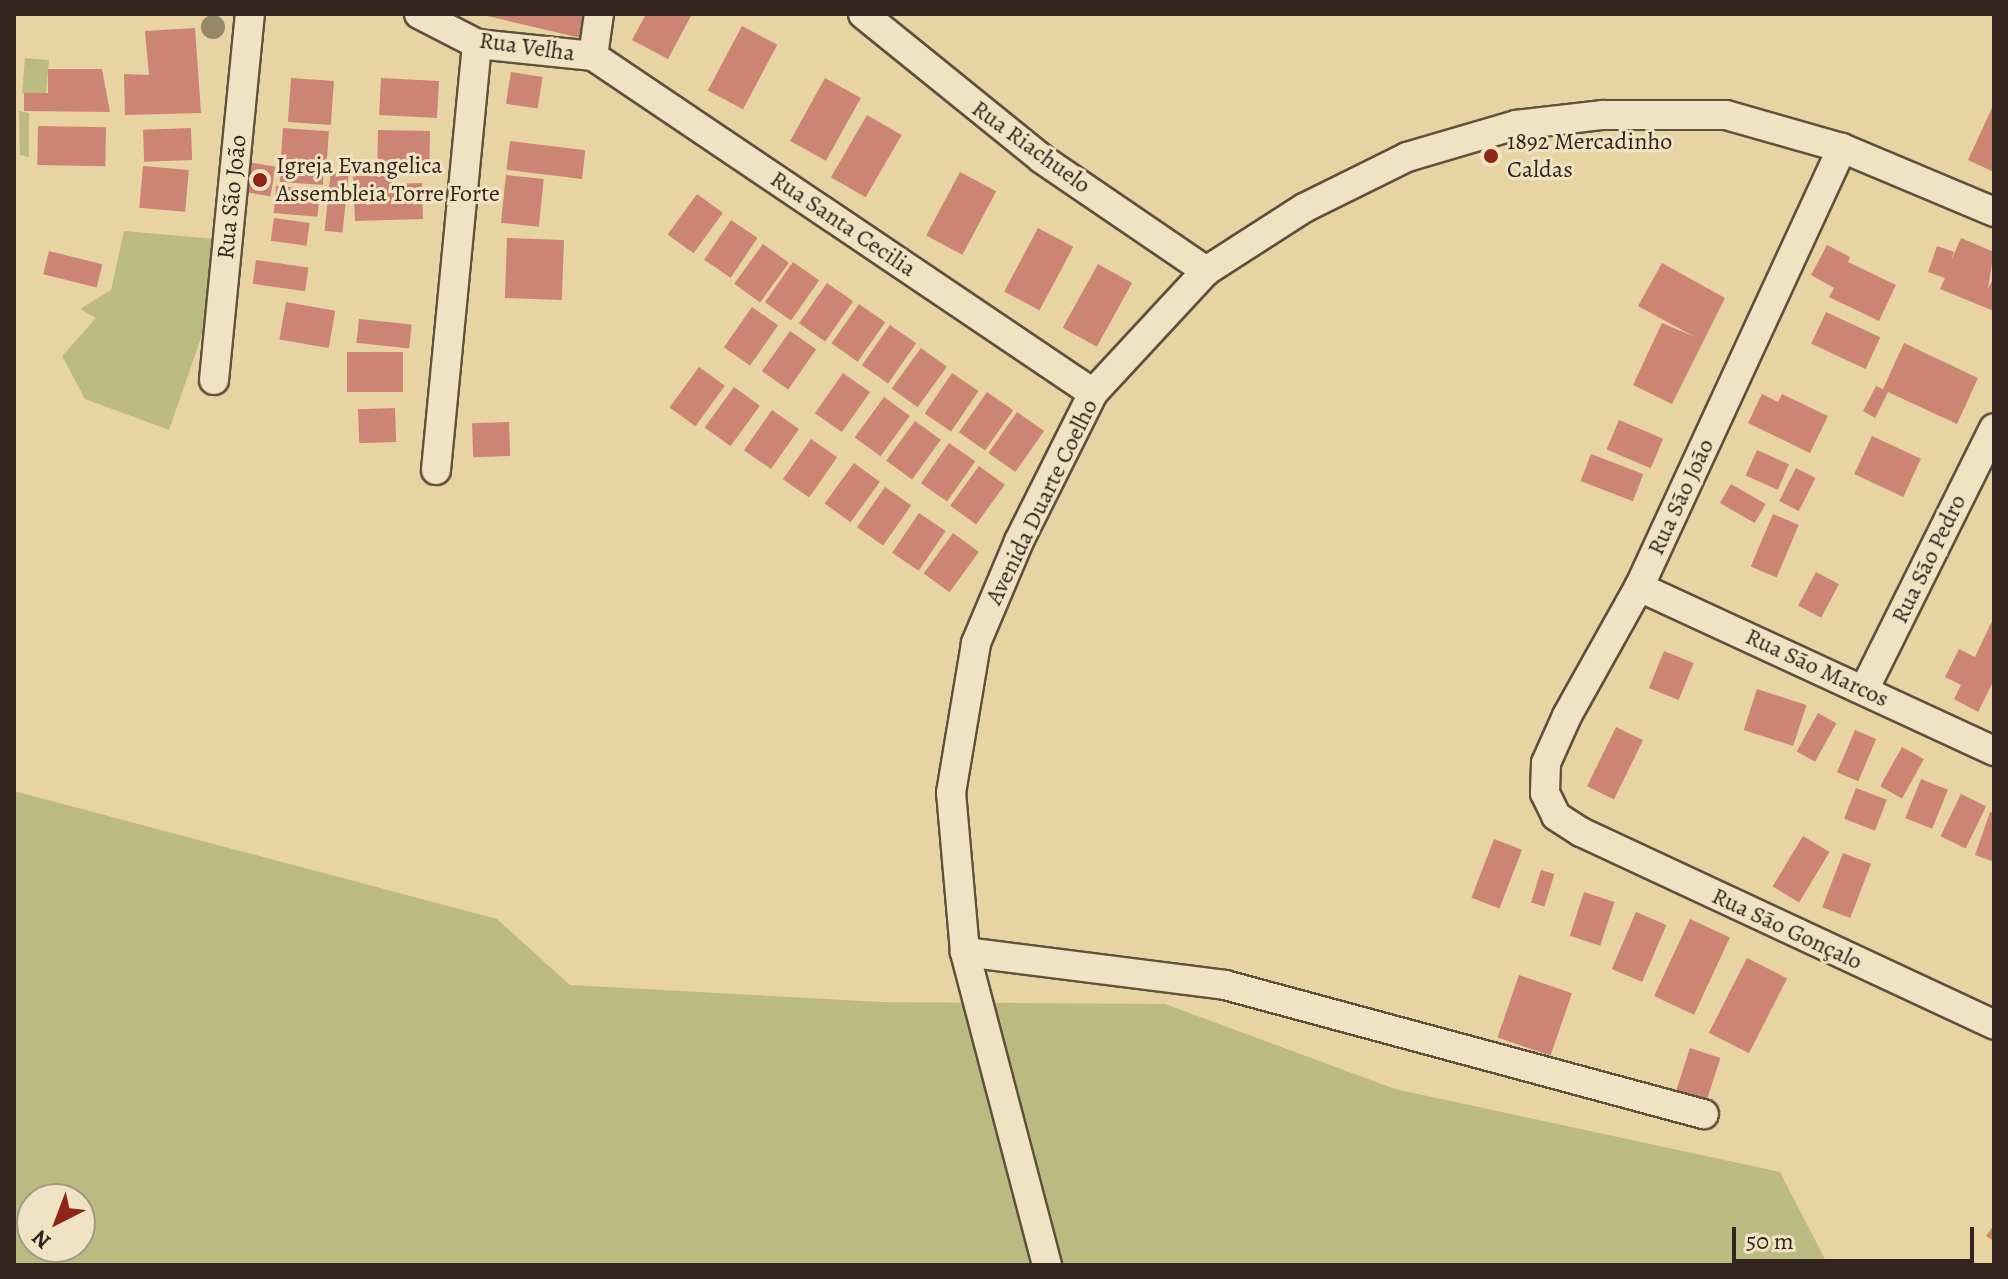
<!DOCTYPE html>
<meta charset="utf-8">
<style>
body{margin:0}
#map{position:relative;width:2008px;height:1279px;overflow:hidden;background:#e8d4a3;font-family:Alegreya,serif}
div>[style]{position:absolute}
.green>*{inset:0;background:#bbbb81;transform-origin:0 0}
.building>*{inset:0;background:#cc8474;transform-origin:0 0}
.roads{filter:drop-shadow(2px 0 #60503e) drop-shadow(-2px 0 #60503e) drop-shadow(0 2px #60503e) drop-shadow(0 -2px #60503e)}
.street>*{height:28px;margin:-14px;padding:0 14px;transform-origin:14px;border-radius:14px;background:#f0e3c3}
.trees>*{width:24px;height:24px;margin:-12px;border-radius:50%;background:#978867}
.dots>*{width:22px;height:22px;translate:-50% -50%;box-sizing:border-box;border:4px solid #f0e3c3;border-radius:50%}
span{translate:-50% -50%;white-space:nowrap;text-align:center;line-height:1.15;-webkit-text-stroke:6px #f0e3c3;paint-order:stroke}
.street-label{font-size:24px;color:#33241d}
.poi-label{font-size:24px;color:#33241d}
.left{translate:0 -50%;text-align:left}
.frame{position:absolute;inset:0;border:16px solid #33241d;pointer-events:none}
.north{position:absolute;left:16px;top:1183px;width:80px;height:80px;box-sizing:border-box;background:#f0e3c3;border:2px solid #a49781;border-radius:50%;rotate:222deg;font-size:22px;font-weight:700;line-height:32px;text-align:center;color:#33241d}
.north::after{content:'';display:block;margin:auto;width:28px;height:36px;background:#8f2418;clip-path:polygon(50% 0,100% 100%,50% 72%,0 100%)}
.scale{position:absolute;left:1732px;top:1227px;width:242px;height:36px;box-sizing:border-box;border:4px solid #33241d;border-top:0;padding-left:10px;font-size:24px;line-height:28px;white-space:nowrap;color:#33241d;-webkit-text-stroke:6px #f0e3c3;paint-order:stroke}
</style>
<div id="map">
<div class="green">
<div style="left:25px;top:58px;width:24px;height:35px;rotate:5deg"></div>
<div style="clip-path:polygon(19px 111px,29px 113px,29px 157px,20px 155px)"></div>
<div style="clip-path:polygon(124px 231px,216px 239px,211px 309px,169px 430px,85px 399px,62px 356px,96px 318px,80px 309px,111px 290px)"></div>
<div style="clip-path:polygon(evenodd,14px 791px,497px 919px,570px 985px,881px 1002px,1165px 1004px,1395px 1089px,1780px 1172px,1828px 1265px,14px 1265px,14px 791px,32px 1199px,80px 1199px,80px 1247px,32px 1247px,32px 1199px)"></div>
</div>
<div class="building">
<div style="clip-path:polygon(483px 14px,587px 14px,585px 39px,483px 15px)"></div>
<div style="clip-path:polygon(646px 14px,692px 14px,668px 59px,632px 40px)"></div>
<div style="left:742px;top:26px;width:40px;height:73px;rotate:28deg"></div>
<div style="clip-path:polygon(195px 28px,201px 113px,125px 115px,124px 74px,149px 75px,145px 31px)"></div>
<div style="clip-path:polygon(48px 69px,102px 69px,110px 112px,24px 111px,24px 93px,48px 93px)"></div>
<div style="left:511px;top:72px;width:32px;height:32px;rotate:9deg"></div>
<div style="left:291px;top:78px;width:43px;height:44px;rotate:4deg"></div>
<div style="left:381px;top:78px;width:58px;height:37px;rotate:3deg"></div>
<div style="left:825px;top:78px;width:41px;height:72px;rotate:29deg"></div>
<div style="clip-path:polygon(1992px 108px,1994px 109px,1994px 172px,1968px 160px)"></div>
<div style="left:867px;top:115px;width:40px;height:72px;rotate:30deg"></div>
<div style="left:38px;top:126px;width:68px;height:39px;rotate:1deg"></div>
<div style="left:191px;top:128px;width:32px;height:48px;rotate:88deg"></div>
<div style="left:283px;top:128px;width:46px;height:31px;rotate:4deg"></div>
<div style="left:378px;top:130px;width:52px;height:35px;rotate:1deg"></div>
<div style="left:510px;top:141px;width:76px;height:29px;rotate:7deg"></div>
<div style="left:248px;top:162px;width:28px;height:30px;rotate:10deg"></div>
<div style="left:143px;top:166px;width:46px;height:42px;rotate:5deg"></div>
<div style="left:281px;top:166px;width:43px;height:16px;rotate:4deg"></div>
<div style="left:331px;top:170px;width:18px;height:61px;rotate:6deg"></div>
<div style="left:960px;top:172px;width:41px;height:72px;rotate:28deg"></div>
<div style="clip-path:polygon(392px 175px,392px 184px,422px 183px,423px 219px,355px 221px,353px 176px)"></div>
<div style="left:506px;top:175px;width:38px;height:48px;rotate:6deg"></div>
<div style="left:276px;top:186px;width:44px;height:27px;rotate:5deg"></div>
<div style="left:697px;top:194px;width:32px;height:50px;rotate:36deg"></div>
<div style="left:274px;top:218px;width:36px;height:23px;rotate:8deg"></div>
<div style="left:731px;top:220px;width:32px;height:48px;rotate:34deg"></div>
<div style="left:1038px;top:228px;width:40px;height:72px;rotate:28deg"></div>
<div style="left:507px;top:238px;width:57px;height:60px;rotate:2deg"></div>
<div style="clip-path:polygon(1961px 238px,1994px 252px,1988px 288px,1994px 278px,1994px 311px,1940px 289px,1945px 278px,1928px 272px,1937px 246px,1954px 252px,1951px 261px)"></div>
<div style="left:763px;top:244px;width:32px;height:49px;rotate:36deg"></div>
<div style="clip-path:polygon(1827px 245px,1850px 257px,1848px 262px,1896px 285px,1879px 321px,1829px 297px,1834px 288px,1811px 275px)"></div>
<div style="left:49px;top:251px;width:55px;height:24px;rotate:14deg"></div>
<div style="left:256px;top:260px;width:53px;height:24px;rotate:8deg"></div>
<div style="left:793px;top:262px;width:32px;height:49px;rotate:35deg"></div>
<div style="clip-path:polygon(1662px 263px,1725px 298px,1672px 404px,1633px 385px,1662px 323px,1695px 337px,1638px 306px)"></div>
<div style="left:1098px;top:264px;width:39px;height:73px;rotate:29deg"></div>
<div style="left:827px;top:283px;width:32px;height:49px;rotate:35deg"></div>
<div style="left:286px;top:302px;width:50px;height:38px;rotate:10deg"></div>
<div style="left:859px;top:304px;width:32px;height:48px;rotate:35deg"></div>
<div style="left:752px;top:307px;width:32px;height:49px;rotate:35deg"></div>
<div style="left:1826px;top:312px;width:60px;height:35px;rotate:25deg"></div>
<div style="left:359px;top:319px;width:53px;height:24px;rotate:6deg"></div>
<div style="left:890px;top:325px;width:32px;height:49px;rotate:35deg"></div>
<div style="left:790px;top:331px;width:32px;height:49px;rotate:35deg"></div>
<div style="clip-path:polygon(1904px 343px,1978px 378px,1957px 424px,1888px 392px,1875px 418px,1863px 411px,1876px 386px,1883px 389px)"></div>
<div style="left:921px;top:348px;width:32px;height:50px;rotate:36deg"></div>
<div style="left:347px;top:352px;width:56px;height:40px"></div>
<div style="left:699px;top:367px;width:32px;height:50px;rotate:36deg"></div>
<div style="left:843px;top:373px;width:33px;height:49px;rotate:35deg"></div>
<div style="left:952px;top:373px;width:32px;height:49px;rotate:34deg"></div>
<div style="left:734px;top:387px;width:32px;height:50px;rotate:36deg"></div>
<div style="left:987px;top:392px;width:32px;height:49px;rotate:35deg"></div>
<div style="clip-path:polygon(1762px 394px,1778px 402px,1782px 394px,1828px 416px,1810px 453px,1748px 423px)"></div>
<div style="left:884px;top:397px;width:32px;height:50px;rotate:36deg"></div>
<div style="left:395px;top:408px;width:34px;height:37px;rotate:88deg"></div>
<div style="left:772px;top:410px;width:33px;height:49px;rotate:35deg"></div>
<div style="left:1017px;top:412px;width:33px;height:50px;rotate:35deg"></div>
<div style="left:1619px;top:420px;width:48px;height:32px;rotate:23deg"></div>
<div style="left:915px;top:421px;width:32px;height:49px;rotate:36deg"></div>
<div style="left:509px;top:422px;width:34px;height:37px;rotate:88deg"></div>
<div style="left:1872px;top:436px;width:54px;height:42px;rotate:25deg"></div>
<div style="left:811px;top:439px;width:32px;height:49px;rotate:35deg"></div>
<div style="left:949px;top:443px;width:32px;height:49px;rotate:35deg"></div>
<div style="left:1757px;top:450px;width:35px;height:28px;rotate:24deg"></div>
<div style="left:1591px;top:454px;width:56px;height:29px;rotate:21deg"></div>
<div style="left:854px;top:463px;width:32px;height:50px;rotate:36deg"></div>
<div style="left:979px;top:466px;width:32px;height:49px;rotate:36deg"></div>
<div style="left:1796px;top:468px;width:22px;height:37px;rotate:27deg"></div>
<div style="left:1731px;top:484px;width:40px;height:22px;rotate:30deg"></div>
<div style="left:885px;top:487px;width:32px;height:49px;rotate:35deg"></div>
<div style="left:919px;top:513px;width:32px;height:48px;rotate:34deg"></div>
<div style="left:1773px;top:514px;width:28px;height:57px;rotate:23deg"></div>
<div style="left:953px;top:533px;width:32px;height:50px;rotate:36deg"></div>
<div style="left:1816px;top:572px;width:26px;height:38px;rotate:28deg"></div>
<div style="clip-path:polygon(1994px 617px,1994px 680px,1978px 712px,1954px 699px,1961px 685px,1945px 677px,1959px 649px,1975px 657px)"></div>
<div style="left:1664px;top:651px;width:32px;height:40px;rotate:22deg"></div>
<div style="left:1757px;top:689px;width:52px;height:43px;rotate:18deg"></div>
<div style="left:1818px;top:713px;width:21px;height:44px;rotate:29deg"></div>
<div style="left:1616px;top:727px;width:30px;height:66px;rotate:26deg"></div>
<div style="left:1855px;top:730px;width:23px;height:46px;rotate:23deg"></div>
<div style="left:1902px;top:747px;width:25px;height:45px;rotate:29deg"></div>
<div style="left:1921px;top:779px;width:29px;height:42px;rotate:22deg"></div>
<div style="left:1856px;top:788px;width:33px;height:33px;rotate:21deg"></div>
<div style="left:1961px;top:794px;width:28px;height:47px;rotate:26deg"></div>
<div style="clip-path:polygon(1990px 812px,1994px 813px,1994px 862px,1975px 855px)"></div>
<div style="left:1803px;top:836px;width:31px;height:59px;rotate:31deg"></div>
<div style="left:1494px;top:839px;width:30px;height:63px;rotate:21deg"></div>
<div style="left:1843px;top:853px;width:30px;height:58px;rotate:21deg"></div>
<div style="left:1541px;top:870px;width:14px;height:34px;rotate:17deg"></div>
<div style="left:1584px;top:892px;width:32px;height:46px;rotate:18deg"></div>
<div style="left:1636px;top:912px;width:33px;height:62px;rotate:23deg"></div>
<div style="left:1690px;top:919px;width:44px;height:85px;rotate:25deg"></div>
<div style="left:1747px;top:958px;width:45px;height:84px;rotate:27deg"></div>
<div style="left:1519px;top:975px;width:56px;height:66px;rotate:19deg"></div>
<div style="left:1690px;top:1048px;width:32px;height:45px;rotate:18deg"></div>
<div style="clip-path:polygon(1994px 1225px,1994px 1241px,1986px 1236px)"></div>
</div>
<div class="roads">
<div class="street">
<div style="left:419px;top:14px;width:65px;rotate:27.3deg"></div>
<div style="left:477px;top:44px;width:117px;rotate:5.9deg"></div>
<div style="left:593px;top:56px;width:603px;rotate:33.98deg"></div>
<div style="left:863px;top:14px;width:230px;rotate:39deg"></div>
<div style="left:1042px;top:159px;width:199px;rotate:34.3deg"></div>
<div style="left:593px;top:56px;width:42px;rotate:-81.9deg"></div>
<div style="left:1842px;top:148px;width:484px;rotate:114.8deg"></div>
<div style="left:1639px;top:587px;width:148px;rotate:119.2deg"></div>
<div style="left:1567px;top:716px;width:51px;rotate:114.1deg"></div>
<div style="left:1546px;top:763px;width:30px;rotate:92deg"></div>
<div style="left:1545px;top:793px;width:25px;rotate:64deg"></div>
<div style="left:1556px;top:816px;width:30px;rotate:33deg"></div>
<div style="left:1581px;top:832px;width:456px;rotate:25deg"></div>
<div style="left:214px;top:380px;width:368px;rotate:-84.4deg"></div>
<div style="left:436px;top:470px;width:428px;rotate:-84.5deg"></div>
<div style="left:1639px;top:587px;width:391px;rotate:24.8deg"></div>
<div style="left:1864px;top:690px;width:292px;rotate:-63.6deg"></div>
<div style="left:965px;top:952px;width:262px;rotate:7.2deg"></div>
<div style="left:1225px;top:985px;width:496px;rotate:15.1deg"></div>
<div style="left:1047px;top:1265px;width:324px;rotate:-104.7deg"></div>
<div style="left:965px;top:952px;width:160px;rotate:-95deg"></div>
<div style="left:951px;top:793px;width:152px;rotate:-80.5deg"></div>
<div style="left:976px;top:643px;width:111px;rotate:-67.1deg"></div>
<div style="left:1019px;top:541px;width:165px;rotate:-63.4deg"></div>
<div style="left:1093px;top:393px;width:166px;rotate:-47.2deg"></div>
<div style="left:1206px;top:271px;width:117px;rotate:-32.7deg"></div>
<div style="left:1304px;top:208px;width:115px;rotate:-26.3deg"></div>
<div style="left:1407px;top:157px;width:114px;rotate:-16.4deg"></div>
<div style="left:1516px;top:125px;width:88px;rotate:-6.6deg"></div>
<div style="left:1603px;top:115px;width:123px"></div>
<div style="left:1726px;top:115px;width:121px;rotate:15.9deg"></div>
<div style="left:1842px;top:148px;width:165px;rotate:22.8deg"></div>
</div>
</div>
<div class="trees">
<div style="left:213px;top:27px"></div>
</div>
<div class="dots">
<div style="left:1491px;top:156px;background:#8f2418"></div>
<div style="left:260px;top:180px;background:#8f2418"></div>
</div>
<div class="street-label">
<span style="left:527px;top:47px;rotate:8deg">Rua Velha</span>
<span style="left:1031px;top:147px;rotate:36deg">Rua Riachuelo</span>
<span style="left:232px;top:197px;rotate:-84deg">Rua São João</span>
<span style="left:843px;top:224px;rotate:34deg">Rua Santa Cecilia</span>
<span style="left:1681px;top:497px;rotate:-65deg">Rua São João</span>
<span style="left:1042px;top:502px;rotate:-64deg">Avenida Duarte Coelho</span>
<span style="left:1929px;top:559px;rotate:-64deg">Rua São Pedro</span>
<span style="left:1817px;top:668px;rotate:25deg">Rua São Marcos</span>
<span style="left:1787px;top:929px;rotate:25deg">Rua São Gonçalo</span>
</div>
<div class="poi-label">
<span class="left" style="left:1507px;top:156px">1892 Mercadinho<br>Caldas</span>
<span class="left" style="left:276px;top:180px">Igreja Evangelica<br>Assembleia Torre Forte</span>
</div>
<div class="frame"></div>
<div class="north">N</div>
<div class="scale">50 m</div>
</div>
